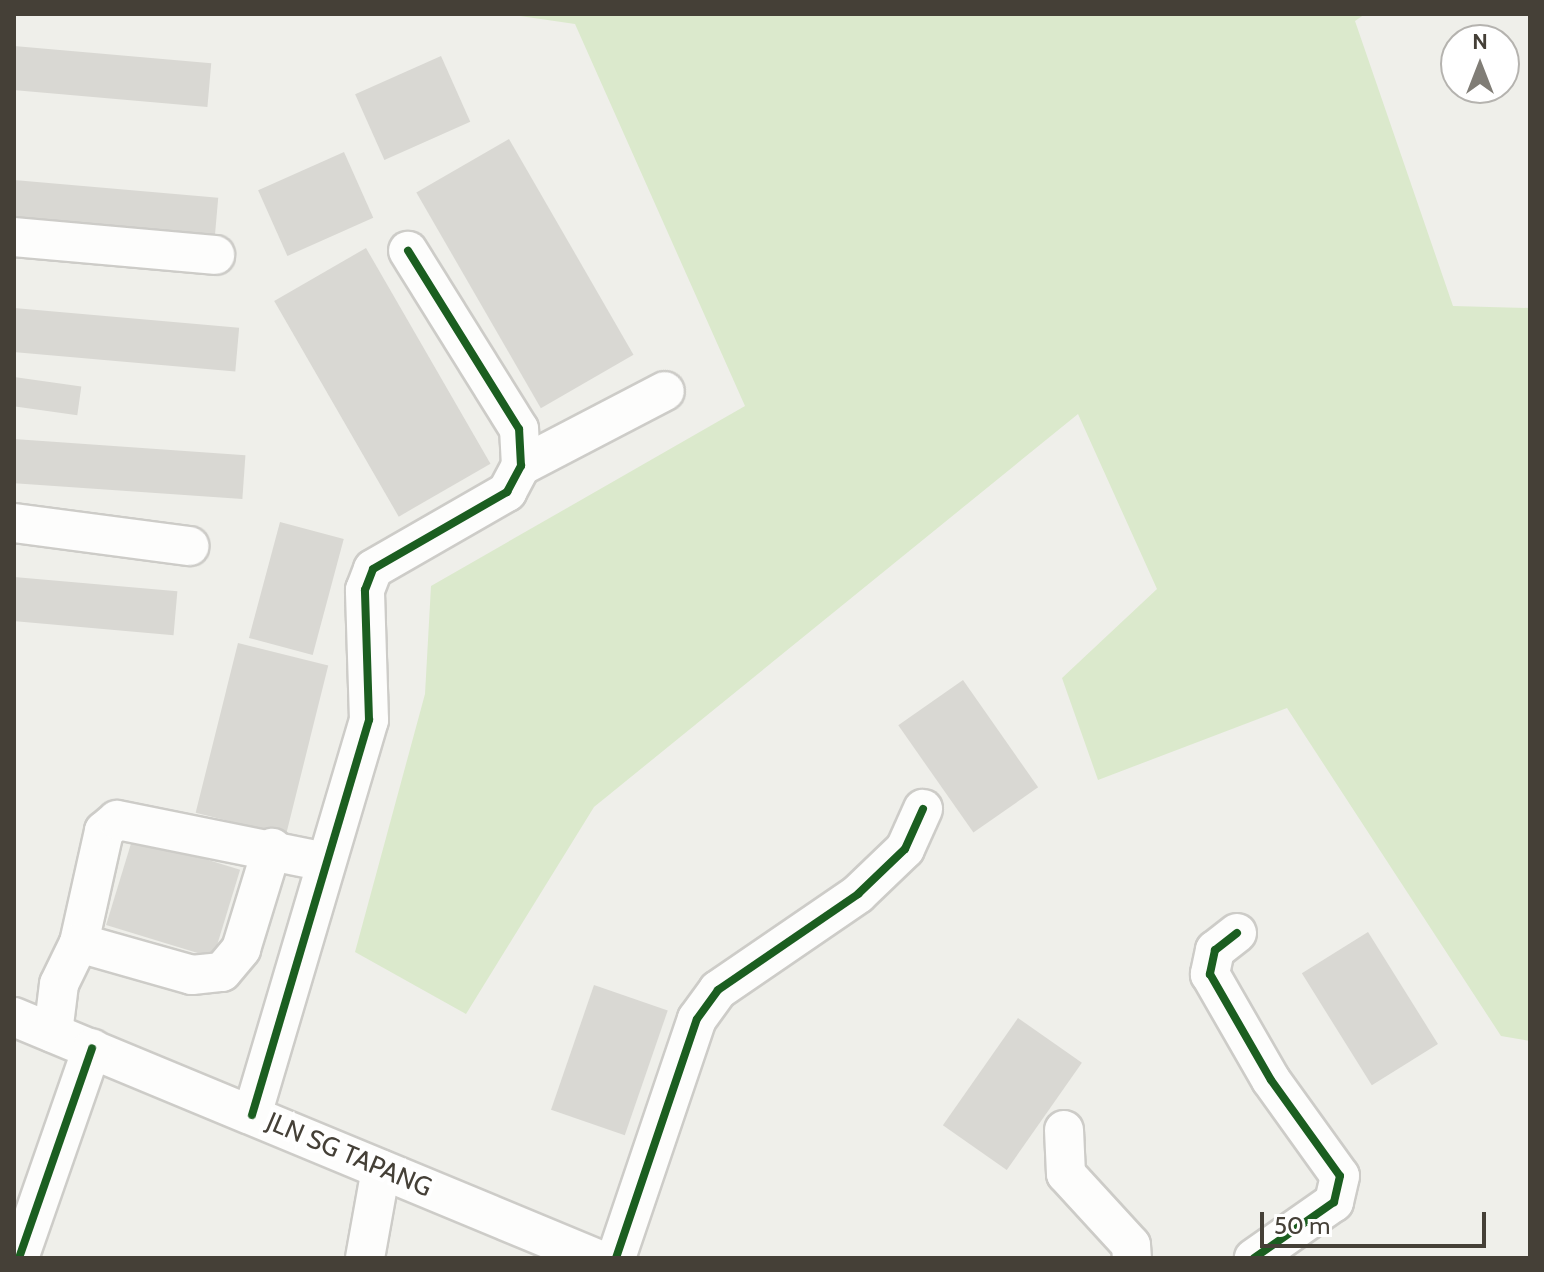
<!DOCTYPE html>
<style>
body{margin:0}
#map{position:relative;width:1544px;height:1272px;overflow:hidden;background:#efefea;font-family:Cabin,sans-serif}
div>[style]{position:absolute}
.green>*{inset:0;background:#dbe9cc}
.building>*{inset:0;background:#d9d8d3;transform-origin:0 0}
.roads{filter:drop-shadow(2px 0 #cdccc8) drop-shadow(-2px 0 #cdccc8) drop-shadow(0 2px #cdccc8) drop-shadow(0 -2px #cdccc8)}
.minor>*{height:38px;margin:-19px;padding:0 19px;transform-origin:19px;border-radius:19px;background:#fdfdfc}
.cycleway>*{height:8px;margin:-4px;padding:0 4px;transform-origin:4px;border-radius:4px;background:#1b5e20}
span{translate:-50% -50%;white-space:nowrap;text-align:center;line-height:1.15;-webkit-text-stroke:8px #fff;paint-order:stroke}
.street-label{font-size:26px;color:#454037}
.frame{position:absolute;inset:0;border:16px solid #454037;pointer-events:none}
.north{position:absolute;left:1440px;top:24px;width:80px;height:80px;box-sizing:border-box;background:#fff;border:2px solid #b5b3af;border-radius:50%;rotate:0deg;font-size:22px;font-weight:700;line-height:32px;text-align:center;color:#454037}
.north::after{content:'';display:block;margin:auto;width:28px;height:36px;background:#807d76;clip-path:polygon(50% 0,100% 100%,50% 72%,0 100%)}
.scale{position:absolute;left:1260px;top:1212px;width:226px;height:36px;box-sizing:border-box;border:4px solid #454037;border-top:0;padding-left:10px;font-size:24px;line-height:28px;white-space:nowrap;color:#454037;-webkit-text-stroke:6px #fff;paint-order:stroke}
</style>
<div id="map">
<div class="green">
<div style="clip-path:polygon(506px 14px,1365px 14px,1355px 21px,1453px 306px,1530px 308px,1530px 1041px,1501px 1036px,1287px 708px,1098px 780px,1062px 678px,1157px 589px,1078px 414px,594px 807px,466px 1014px,355px 952px,425px 694px,431px 586px,745px 406px,575px 24px)"></div>
</div>
<div class="building">
<div style="left:14px;top:46px;width:198px;height:44px;rotate:5deg"></div>
<div style="left:441px;top:56px;width:72px;height:94px;rotate:66deg"></div>
<div style="left:509px;top:139px;width:249px;height:107px;rotate:60deg"></div>
<div style="left:344px;top:152px;width:72px;height:94px;rotate:66deg"></div>
<div style="left:14px;top:180px;width:205px;height:44px;rotate:5deg"></div>
<div style="left:366px;top:248px;width:249px;height:106px;rotate:60deg"></div>
<div style="left:14px;top:308px;width:226px;height:44px;rotate:5deg"></div>
<div style="left:14px;top:377px;width:68px;height:29px;rotate:8deg"></div>
<div style="left:14px;top:439px;width:232px;height:44px;rotate:4deg"></div>
<div style="left:280px;top:522px;width:66px;height:120px;rotate:15deg"></div>
<div style="left:14px;top:577px;width:164px;height:44px;rotate:5deg"></div>
<div style="left:238px;top:643px;width:93px;height:175px;rotate:14deg"></div>
<div style="left:963px;top:680px;width:131px;height:79px;rotate:55deg"></div>
<div style="left:133px;top:837px;width:112px;height:92px;rotate:17deg"></div>
<div style="left:1368px;top:932px;width:132px;height:78px;rotate:58deg"></div>
<div style="left:594px;top:985px;width:78px;height:132px;rotate:19deg"></div>
<div style="left:1018px;top:1018px;width:78px;height:131px;rotate:35deg"></div>
</div>
<div class="roads">
<div class="minor">
<div style="left:14px;top:237px;width:202px;rotate:5.1deg"></div>
<div style="left:521px;top:466px;width:162px;rotate:-27.5deg"></div>
<div style="left:14px;top:523px;width:177px;rotate:7.5deg"></div>
<div style="left:1237px;top:933px;width:28px;rotate:142deg"></div>
<div style="left:1215px;top:950px;width:25px;rotate:102deg"></div>
<div style="left:1210px;top:974px;width:122px;rotate:60.1deg"></div>
<div style="left:1271px;top:1080px;width:118px;rotate:54.3deg"></div>
<div style="left:1340px;top:1176px;width:27px;rotate:103deg"></div>
<div style="left:1334px;top:1202px;width:98px;rotate:145deg"></div>
<div style="left:79px;top:943px;width:115px;rotate:-77.4deg"></div>
<div style="left:104px;top:831px;width:17px;rotate:-40deg"></div>
<div style="left:117px;top:820px;width:212px;rotate:11.4deg"></div>
<div style="left:14px;top:1017px;width:629px;rotate:22.53deg"></div>
<div style="left:53px;top:1033px;width:49px;rotate:-83deg"></div>
<div style="left:59px;top:984px;width:46px;rotate:-64deg"></div>
<div style="left:79px;top:943px;width:117px;rotate:15.8deg"></div>
<div style="left:192px;top:975px;width:30px;rotate:-6deg"></div>
<div style="left:222px;top:972px;width:30px;rotate:-50deg"></div>
<div style="left:241px;top:949px;width:106px;rotate:-72.9deg"></div>
<div style="left:252px;top:1115px;width:412px;rotate:-73.5deg"></div>
<div style="left:369px;top:720px;width:130px;rotate:-91.8deg"></div>
<div style="left:365px;top:590px;width:22px;rotate:-69deg"></div>
<div style="left:373px;top:569px;width:155px;rotate:-29.9deg"></div>
<div style="left:507px;top:492px;width:30px;rotate:-62deg"></div>
<div style="left:521px;top:466px;width:37px;rotate:-93deg"></div>
<div style="left:519px;top:429px;width:210px;rotate:-121.9deg"></div>
<div style="left:1064px;top:1130px;width:44px;rotate:87.4deg"></div>
<div style="left:1066px;top:1174px;width:96px;rotate:47.5deg"></div>
<div style="left:1131px;top:1245px;width:13px;rotate:86deg"></div>
<div style="left:19px;top:1258px;width:222px;rotate:-70.8deg"></div>
<div style="left:365px;top:1258px;width:90px;rotate:-79.8deg"></div>
<div style="left:616px;top:1258px;width:252px;rotate:-71.3deg"></div>
<div style="left:697px;top:1019px;width:36px;rotate:-54deg"></div>
<div style="left:718px;top:990px;width:170px;rotate:-34.4deg"></div>
<div style="left:858px;top:894px;width:65px;rotate:-43.8deg"></div>
<div style="left:905px;top:849px;width:44px;rotate:-65.8deg"></div>
</div>
</div>
<div class="cycleway">
<div style="left:1237px;top:933px;width:28px;rotate:142deg"></div>
<div style="left:1215px;top:950px;width:25px;rotate:102deg"></div>
<div style="left:1210px;top:974px;width:122px;rotate:60.1deg"></div>
<div style="left:1271px;top:1080px;width:118px;rotate:54.3deg"></div>
<div style="left:1340px;top:1176px;width:27px;rotate:103deg"></div>
<div style="left:1334px;top:1202px;width:98px;rotate:145deg"></div>
<div style="left:252px;top:1115px;width:412px;rotate:-73.5deg"></div>
<div style="left:369px;top:720px;width:130px;rotate:-91.8deg"></div>
<div style="left:365px;top:590px;width:22px;rotate:-69deg"></div>
<div style="left:373px;top:569px;width:155px;rotate:-29.9deg"></div>
<div style="left:507px;top:492px;width:30px;rotate:-62deg"></div>
<div style="left:521px;top:466px;width:37px;rotate:-93deg"></div>
<div style="left:519px;top:429px;width:210px;rotate:-121.9deg"></div>
<div style="left:19px;top:1258px;width:222px;rotate:-70.8deg"></div>
<div style="left:616px;top:1258px;width:252px;rotate:-71.3deg"></div>
<div style="left:697px;top:1019px;width:36px;rotate:-54deg"></div>
<div style="left:718px;top:990px;width:170px;rotate:-34.4deg"></div>
<div style="left:858px;top:894px;width:65px;rotate:-43.8deg"></div>
<div style="left:905px;top:849px;width:44px;rotate:-65.8deg"></div>
</div>
<div class="street-label">
<span style="left:349px;top:1155px;rotate:23deg">JLN SG TAPANG</span>
</div>
<div class="frame"></div>
<div class="north">N</div>
<div class="scale">50 m</div>
</div>
